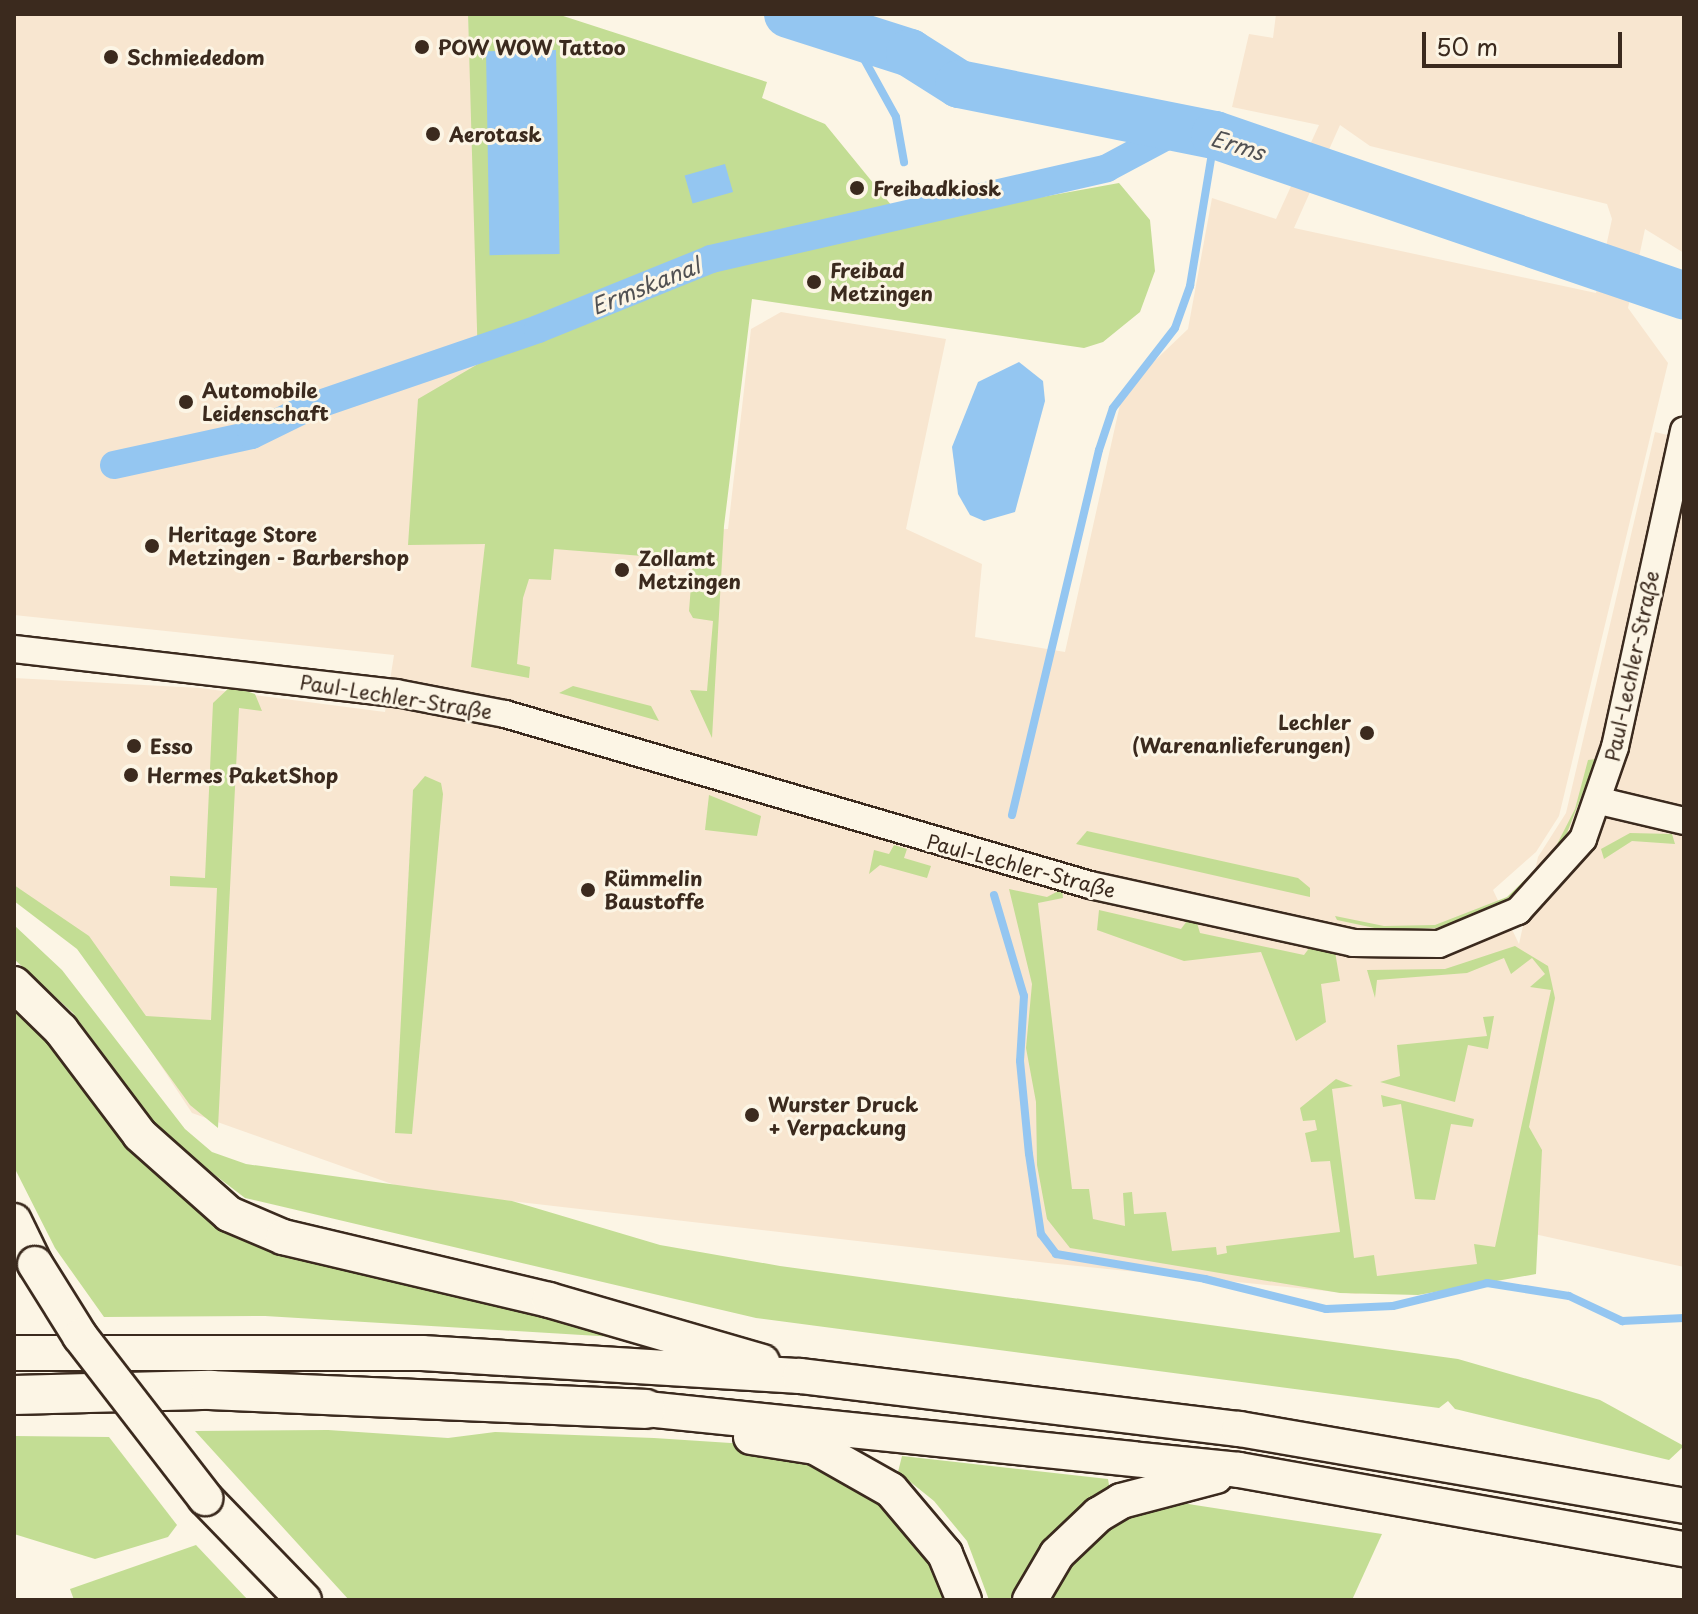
<!DOCTYPE html>
<meta charset="utf-8">
<style>
body{margin:0}
#map{position:relative;width:1698px;height:1614px;overflow:hidden;background:#fcf5e5;font-family:"Playpen Sans",sans-serif}
div>[style]{position:absolute}
.built>*{inset:0;background:#f8e6d0}
.green>*{inset:0;background:#c3dd94}
.water>*{inset:0;background:#94c6f1;transform-origin:0 0}
.stream>*{height:8px;margin:-4px;padding:0 4px;transform-origin:4px;border-radius:4px;background:#94c6f1}
.canal>*{height:28px;margin:-14px;padding:0 14px;transform-origin:14px;border-radius:14px;background:#94c6f1}
.river>*{height:48px;margin:-24px;padding:0 24px;transform-origin:24px;border-radius:24px;background:#94c6f1}
.roads{filter:drop-shadow(2px 0 #3b2a1e) drop-shadow(-2px 0 #3b2a1e) drop-shadow(0 2px #3b2a1e) drop-shadow(0 -2px #3b2a1e)}
.minor>*{height:26px;margin:-13px;padding:0 13px;transform-origin:13px;border-radius:13px;background:#fcf5e5}
.major>*{height:34px;margin:-17px;padding:0 17px;transform-origin:17px;border-radius:17px;background:#fcf5e5}
.highway>*{height:38px;margin:-19px;padding:0 19px;transform-origin:19px;border-radius:19px;background:#fcf5e5}
.bridges{filter:drop-shadow(2px 0 #3b2a1e) drop-shadow(-2px 0 #3b2a1e) drop-shadow(0 2px #3b2a1e) drop-shadow(0 -2px #3b2a1e)}
.major-bridge>*{height:34px;margin:-17px;padding:0 17px;transform-origin:17px;border-radius:17px;background:#fcf5e5}
.dots>*{width:22px;height:22px;translate:-50% -50%;box-sizing:border-box;border:4px solid #fcf5e5;border-radius:50%}
span{translate:-50% -50%;white-space:nowrap;text-align:center;line-height:1.15;-webkit-text-stroke:6px #fcf5e5;paint-order:stroke}
.poi-label{font-size:20px;color:#3b2a1e;font-weight:700}
.left{translate:0 -50%;text-align:left}
.right{translate:-100% -50%;text-align:right}
.street-label{font-size:20px;color:#3b2a1e}
.water-label{font-size:22px;color:#515153;font-style:italic}
.frame{position:absolute;inset:0;border:16px solid #3b2a1e;pointer-events:none}
.scale{position:absolute;left:1422px;top:32px;width:200px;height:36px;box-sizing:border-box;border:4px solid #3b2a1e;border-top:0;padding-left:10px;font-size:24px;line-height:28px;white-space:nowrap;color:#3b2a1e;-webkit-text-stroke:6px #fcf5e5;paint-order:stroke}
</style>
<div id="map">
<div class="built">
<div style="clip-path:polygon(evenodd,14px 14px,468px 14px,489px 538px,728px 529px,751px 329px,781px 312px,946px 339px,906px 529px,982px 564px,975px 637px,1065px 652px,1123px 391px,1188px 329px,1212px 198px,1276px 219px,1319px 125px,1232px 107px,1249px 34px,1273px 38px,1276px 14px,1684px 14px,1684px 253px,1645px 229px,1628px 308px,1668px 363px,1559px 816px,1536px 852px,1493px 890px,1519px 944px,1538px 857px,1566px 813px,1655px 432px,1684px 439px,1684px 1267px,1512px 1229px,1502px 1272px,1356px 1294px,1048px 1263px,406px 1189px,192px 1113px,71px 929px,14px 888px,14px 678px,200px 688px,385px 712px,394px 655px,14px 615px,14px 14px,1340px 125px,1370px 146px,1607px 204px,1612px 219px,1596px 293px,1294px 228px,1340px 125px)"></div>
</div>
<div class="green">
<div style="clip-path:polygon(468px 14px,557px 14px,767px 82px,762px 98px,825px 124px,905px 222px,1119px 183px,1150px 220px,1155px 271px,1140px 312px,1103px 342px,1084px 348px,752px 299px,724px 526px,712px 738px,690px 690px,707px 691px,713px 621px,693px 618px,689px 611px,693px 560px,554px 549px,551px 580px,529px 579px,523px 598px,517px 664px,530px 667px,529px 678px,471px 667px,485px 544px,408px 545px,418px 399px,478px 364px)"></div>
<div style="clip-path:polygon(231px 686px,255px 694px,262px 711px,239px 708px,218px 1128px,190px 1105px,77px 949px,14px 901px,14px 885px,89px 936px,146px 1016px,211px 1020px,217px 888px,170px 886px,170px 876px,205px 878px,213px 703px)"></div>
<div style="clip-path:polygon(573px 686px,651px 706px,659px 721px,559px 693px)"></div>
<div style="clip-path:polygon(1596px 759px,1567px 833px,1553px 855px,1532px 879px,1508px 898px,1487px 911px,1436px 928px,1384px 930px,1337px 920px,1335px 916px,1384px 926px,1435px 925px,1507px 897px,1552px 854px,1575px 809px,1588px 760px)"></div>
<div style="clip-path:polygon(425px 776px,441px 783px,443px 794px,412px 1134px,395px 1133px,413px 790px)"></div>
<div style="clip-path:polygon(709px 795px,761px 816px,757px 836px,705px 830px)"></div>
<div style="clip-path:polygon(1087px 831px,1298px 878px,1310px 888px,1310px 897px,1076px 844px)"></div>
<div style="clip-path:polygon(1630px 833px,1672px 834px,1675px 844px,1632px 841px,1604px 859px,1601px 849px)"></div>
<div style="clip-path:polygon(894px 845px,907px 849px,904px 858px,931px 866px,927px 878px,880px 865px,869px 874px,874px 850px,889px 854px)"></div>
<div style="clip-path:polygon(1009px 889px,1047px 897px,1062px 889px,1063px 898px,1038px 903px,1072px 1189px,1089px 1189px,1093px 1219px,1125px 1226px,1123px 1193px,1132px 1192px,1134px 1214px,1166px 1212px,1172px 1251px,1216px 1247px,1217px 1255px,1227px 1253px,1226px 1246px,1340px 1232px,1330px 1161px,1311px 1162px,1305px 1133px,1317px 1130px,1315px 1120px,1303px 1121px,1300px 1108px,1336px 1079px,1353px 1086px,1332px 1089px,1354px 1258px,1374px 1255px,1377px 1276px,1477px 1264px,1474px 1244px,1495px 1247px,1551px 990px,1530px 987px,1545px 974px,1532px 958px,1511px 974px,1504px 958px,1467px 973px,1377px 980px,1375px 998px,1367px 970px,1445px 969px,1515px 946px,1548px 966px,1555px 998px,1529px 1127px,1542px 1150px,1536px 1274px,1418px 1295px,1340px 1293px,1070px 1248px,1047px 1219px,1037px 1165px,1036px 1102px,1026px 1048px,1032px 984px)"></div>
<div style="clip-path:polygon(1099px 910px,1181px 929px,1187px 921px,1197px 923px,1200px 933px,1304px 955px,1310px 947px,1335px 952px,1340px 981px,1321px 984px,1326px 1022px,1296px 1041px,1261px 952px,1184px 961px,1097px 930px)"></div>
<div style="clip-path:polygon(14px 925px,62px 970px,185px 1129px,212px 1152px,246px 1164px,512px 1201px,660px 1245px,780px 1266px,1458px 1359px,1600px 1400px,1684px 1446px,1669px 1460px,1455px 1409px,1448px 1401px,1439px 1408px,756px 1318px,245px 1198px,164px 1136px,73px 1013px,14px 959px)"></div>
<div style="clip-path:polygon(14px 1004px,52px 1040px,130px 1145px,176px 1192px,221px 1223px,615px 1331px,615px 1337px,265px 1316px,104px 1317px,55px 1248px,14px 1167px)"></div>
<div style="clip-path:polygon(1494px 1016px,1488px 1049px,1468px 1045px,1455px 1102px,1380px 1082px,1400px 1076px,1397px 1045px,1487px 1036px,1483px 1017px)"></div>
<div style="clip-path:polygon(1381px 1095px,1474px 1119px,1472px 1127px,1451px 1124px,1435px 1200px,1415px 1199px,1401px 1104px,1383px 1107px)"></div>
<div style="clip-path:polygon(328px 1430px,448px 1438px,495px 1432px,654px 1438px,746px 1444px,813px 1461px,886px 1499px,935px 1558px,950px 1600px,349px 1600px,195px 1431px)"></div>
<div style="clip-path:polygon(14px 1436px,109px 1437px,177px 1525px,168px 1537px,95px 1559px,14px 1534px)"></div>
<div style="clip-path:polygon(902px 1456px,1108px 1479px,1110px 1491px,1067px 1521px,1042px 1547px,1011px 1600px,989px 1600px,967px 1541px,934px 1501px,898px 1472px)"></div>
<div style="clip-path:polygon(1169px 1501px,1382px 1534px,1352px 1600px,1045px 1600px,1068px 1561px,1119px 1518px)"></div>
<div style="clip-path:polygon(196px 1545px,248px 1600px,74px 1600px,70px 1589px)"></div>
</div>
<div class="water">
<div style="left:556px;top:50px;width:204px;height:70px;rotate:89deg"></div>
<div style="left:725px;top:164px;width:29px;height:42px;rotate:74deg"></div>
<div style="clip-path:polygon(1019px 362px,1043px 381px,1045px 401px,1015px 512px,984px 521px,970px 515px,958px 494px,952px 447px,978px 382px)"></div>
</div>
<div class="stream">
<div style="left:848px;top:30px;width:99px;rotate:61.1deg"></div>
<div style="left:896px;top:117px;width:46px;rotate:79.9deg"></div>
<div style="left:1012px;top:815px;width:375px;rotate:-76.6deg"></div>
<div style="left:1099px;top:450px;width:44px;rotate:-71.6deg"></div>
<div style="left:1113px;top:408px;width:101px;rotate:-52.2deg"></div>
<div style="left:1175px;top:328px;width:45px;rotate:-70.3deg"></div>
<div style="left:1190px;top:286px;width:153px;rotate:-80.6deg"></div>
<div style="left:994px;top:895px;width:105px;rotate:73.5deg"></div>
<div style="left:1024px;top:996px;width:65px;rotate:93.5deg"></div>
<div style="left:1020px;top:1061px;width:93px;rotate:84.5deg"></div>
<div style="left:1029px;top:1154px;width:81px;rotate:81.5deg"></div>
<div style="left:1041px;top:1234px;width:25px;rotate:53deg"></div>
<div style="left:1056px;top:1254px;width:151px;rotate:9.5deg"></div>
<div style="left:1205px;top:1279px;width:125px;rotate:13.9deg"></div>
<div style="left:1326px;top:1309px;width:67px;rotate:-2.6deg"></div>
<div style="left:1393px;top:1306px;width:97px;rotate:-13.7deg"></div>
<div style="left:1487px;top:1283px;width:83px;rotate:9deg"></div>
<div style="left:1569px;top:1296px;width:59px;rotate:25.3deg"></div>
<div style="left:1622px;top:1321px;width:62px;rotate:-2.8deg"></div>
</div>
<div class="canal">
<div style="left:114px;top:465px;width:141px;rotate:-12.3deg"></div>
<div style="left:252px;top:435px;width:59px;rotate:-26.1deg"></div>
<div style="left:305px;top:409px;width:246px;rotate:-18.9deg"></div>
<div style="left:538px;top:329px;width:187px;rotate:-22deg"></div>
<div style="left:711px;top:259px;width:406px;rotate:-12.9deg"></div>
<div style="left:1107px;top:168px;width:85px;rotate:-28.1deg"></div>
</div>
<div class="river">
<div style="left:788px;top:14px;width:128px;rotate:17.7deg"></div>
<div style="left:910px;top:53px;width:58px;rotate:32.3deg"></div>
<div style="left:959px;top:84px;width:261px;rotate:11.3deg"></div>
<div style="left:1215px;top:135px;width:496px;rotate:18.9deg"></div>
</div>
<div class="roads">
<div class="minor">
<div style="left:14px;top:649px;width:385px;rotate:6.6deg"></div>
<div style="left:396px;top:693px;width:111px;rotate:10.9deg"></div>
<div style="left:505px;top:714px;width:609px;rotate:16.29deg"></div>
<div style="left:1090px;top:885px;width:269px;rotate:12.4deg"></div>
<div style="left:1353px;top:943px;width:86px;rotate:0.7deg"></div>
<div style="left:1439px;top:944px;width:86px;rotate:-22.7deg"></div>
<div style="left:1518px;top:911px;width:97px;rotate:-47.9deg"></div>
<div style="left:1583px;top:839px;width:97px;rotate:-70.8deg"></div>
<div style="left:1615px;top:747px;width:324px;rotate:-77.7deg"></div>
<div style="left:1600px;top:801px;width:86px;rotate:13.4deg"></div>
</div>
<div class="major">
<div style="left:14px;top:984px;width:66px;rotate:44.4deg"></div>
<div style="left:61px;top:1030px;width:131px;rotate:53deg"></div>
<div style="left:140px;top:1135px;width:119px;rotate:41.6deg"></div>
<div style="left:229px;top:1214px;width:59px;rotate:23.1deg"></div>
<div style="left:283px;top:1237px;width:273px;rotate:13.3deg"></div>
<div style="left:549px;top:1300px;width:222px;rotate:16.2deg"></div>
<div style="left:14px;top:1221px;width:48px;rotate:64deg"></div>
<div style="left:14px;top:1353px;width:408px"></div>
<div style="left:422px;top:1353px;width:379px;rotate:3.5deg"></div>
<div style="left:800px;top:1376px;width:442px;rotate:6.9deg"></div>
<div style="left:1239px;top:1429px;width:452px;rotate:9.8deg"></div>
<div style="left:646px;top:1409px;width:596px;rotate:5.87deg"></div>
<div style="left:1239px;top:1470px;width:452px;rotate:10.1deg"></div>
<div style="left:751px;top:1437px;width:65px;rotate:8.9deg"></div>
<div style="left:815px;top:1447px;width:87px;rotate:29.5deg"></div>
<div style="left:891px;top:1490px;width:84px;rotate:49.8deg"></div>
<div style="left:945px;top:1554px;width:50px;rotate:67.6deg"></div>
<div style="left:205px;top:1498px;width:142px;rotate:45.9deg"></div>
<div style="left:1030px;top:1600px;width:53px;rotate:-59.6deg"></div>
<div style="left:1057px;top:1554px;width:57px;rotate:-43.6deg"></div>
<div style="left:1098px;top:1515px;width:27px;rotate:-31deg"></div>
<div style="left:1121px;top:1501px;width:98px;rotate:-14.7deg"></div>
</div>
<div class="highway">
<div style="left:14px;top:1395px;width:197px;rotate:-1.5deg"></div>
<div style="left:211px;top:1390px;width:435px;rotate:2.5deg"></div>
</div>
</div>
<div class="bridges">
<div class="major-bridge">
<div style="left:35px;top:1264px;width:85px;rotate:58deg"></div>
<div style="left:80px;top:1336px;width:205px;rotate:52.3deg"></div>
</div>
</div>
<div class="dots">
<div style="left:422px;top:47px;background:#3b2a1e"></div>
<div style="left:111px;top:57px;background:#3b2a1e"></div>
<div style="left:433px;top:134px;background:#3b2a1e"></div>
<div style="left:857px;top:188px;background:#3b2a1e"></div>
<div style="left:814px;top:282px;background:#3b2a1e"></div>
<div style="left:186px;top:402px;background:#3b2a1e"></div>
<div style="left:152px;top:546px;background:#3b2a1e"></div>
<div style="left:622px;top:570px;background:#3b2a1e"></div>
<div style="left:1367px;top:733px;background:#3b2a1e"></div>
<div style="left:134px;top:746px;background:#3b2a1e"></div>
<div style="left:131px;top:775px;background:#3b2a1e"></div>
<div style="left:588px;top:890px;background:#3b2a1e"></div>
<div style="left:752px;top:1115px;background:#3b2a1e"></div>
</div>
<div class="poi-label">
<span class="left" style="left:438px;top:47px">POW WOW Tattoo</span>
<span class="left" style="left:127px;top:57px">Schmiededom</span>
<span class="left" style="left:449px;top:134px">Aerotask</span>
<span class="left" style="left:873px;top:188px">Freibadkiosk</span>
<span class="left" style="left:830px;top:282px">Freibad<br>Metzingen</span>
<span class="left" style="left:202px;top:402px">Automobile<br>Leidenschaft</span>
<span class="left" style="left:168px;top:546px">Heritage Store<br>Metzingen - Barbershop</span>
<span class="left" style="left:638px;top:570px">Zollamt<br>Metzingen</span>
<span class="right" style="left:1351px;top:734px">Lechler<br>(Warenanlieferungen)</span>
<span class="left" style="left:150px;top:746px">Esso</span>
<span class="left" style="left:147px;top:775px">Hermes PaketShop</span>
<span class="left" style="left:604px;top:890px">Rümmelin<br>Baustoffe</span>
<span class="left" style="left:768px;top:1116px">Wurster Druck<br>+ Verpackung</span>
</div>
<div class="street-label">
<span style="left:1632px;top:666px;rotate:-78deg">Paul-Lechler-Straße</span>
<span style="left:396px;top:697px;rotate:9deg">Paul-Lechler-Straße</span>
<span style="left:1021px;top:866px;rotate:15deg">Paul-Lechler-Straße</span>
</div>
<div class="water-label">
<span style="left:1238px;top:144px;rotate:17deg">Erms</span>
<span style="left:645px;top:285px;rotate:-22deg">Ermskanal</span>
</div>
<div class="frame"></div>
<div class="scale">50 m</div>
</div>
